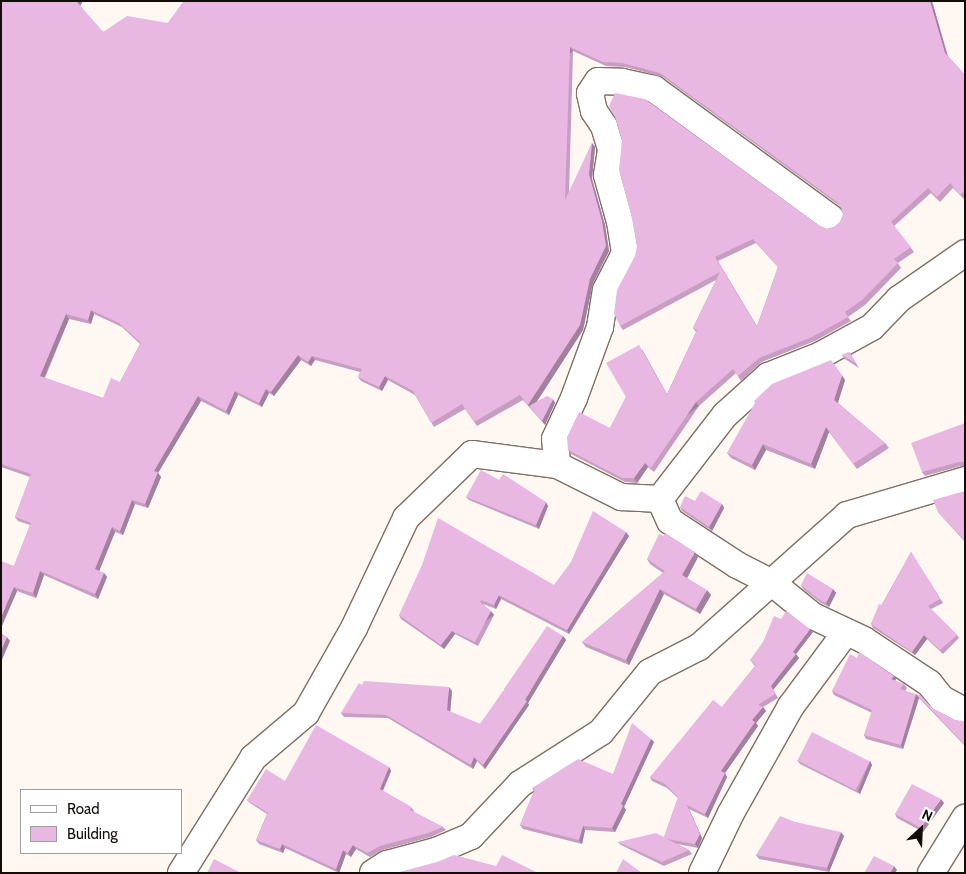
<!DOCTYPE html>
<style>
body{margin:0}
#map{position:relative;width:966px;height:874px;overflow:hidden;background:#fff7f2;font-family:Cabin,sans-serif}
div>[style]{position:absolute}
.roads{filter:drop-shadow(1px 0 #7f6f64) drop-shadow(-1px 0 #7f6f64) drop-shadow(0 1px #7f6f64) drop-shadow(0 -1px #7f6f64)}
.street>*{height:26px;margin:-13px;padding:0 13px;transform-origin:13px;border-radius:13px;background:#fff}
.wall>*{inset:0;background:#c89dc2}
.shaded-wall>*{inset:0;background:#a2809e;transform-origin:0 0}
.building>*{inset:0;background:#e8b7e2;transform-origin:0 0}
span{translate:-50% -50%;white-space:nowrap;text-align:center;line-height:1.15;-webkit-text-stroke:4px #fff;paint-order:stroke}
.frame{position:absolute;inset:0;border:2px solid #130d09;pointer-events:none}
.legend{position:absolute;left:20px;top:789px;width:162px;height:65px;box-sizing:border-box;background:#fff;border:1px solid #a19e9d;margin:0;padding:6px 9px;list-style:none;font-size:15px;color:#130d09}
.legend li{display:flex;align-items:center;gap:10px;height:25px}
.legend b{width:25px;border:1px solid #a19e9d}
.north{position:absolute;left:896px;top:804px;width:50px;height:50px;-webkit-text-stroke:4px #fff;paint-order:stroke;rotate:25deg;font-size:14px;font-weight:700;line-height:20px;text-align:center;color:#130d09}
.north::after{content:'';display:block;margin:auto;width:18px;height:22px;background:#130d09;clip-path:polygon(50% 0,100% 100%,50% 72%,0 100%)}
</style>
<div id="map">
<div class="roads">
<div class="street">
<div style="left:557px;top:465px;width:26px;rotate:-94deg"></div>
<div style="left:555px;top:439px;width:45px;rotate:-65.1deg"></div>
<div style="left:574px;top:398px;width:76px;rotate:-69.9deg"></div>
<div style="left:600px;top:327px;width:37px;rotate:-81deg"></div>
<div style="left:606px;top:290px;width:42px;rotate:-62.8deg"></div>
<div style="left:625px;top:253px;width:31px;rotate:-99deg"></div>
<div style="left:620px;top:222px;width:49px;rotate:-105.5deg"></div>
<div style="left:607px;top:175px;width:26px;rotate:-81deg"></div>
<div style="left:611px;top:149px;width:24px;rotate:-107deg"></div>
<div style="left:604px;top:126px;width:18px;rotate:-124deg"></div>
<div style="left:594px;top:111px;width:18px;rotate:-103deg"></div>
<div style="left:590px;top:93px;width:14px;rotate:-56deg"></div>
<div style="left:598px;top:81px;width:24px;rotate:2deg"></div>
<div style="left:622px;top:82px;width:33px;rotate:12deg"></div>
<div style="left:654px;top:89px;width:219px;rotate:36.1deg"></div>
<div style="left:660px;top:499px;width:24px;rotate:66deg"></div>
<div style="left:670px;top:521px;width:80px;rotate:33.3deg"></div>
<div style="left:737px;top:565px;width:38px;rotate:27deg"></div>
<div style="left:771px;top:582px;width:54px;rotate:39deg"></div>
<div style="left:813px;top:616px;width:56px;rotate:25.2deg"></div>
<div style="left:864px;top:640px;width:78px;rotate:33.5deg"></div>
<div style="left:929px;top:683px;width:21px;rotate:51deg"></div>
<div style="left:942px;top:699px;width:26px;rotate:28deg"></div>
<div style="left:181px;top:873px;width:136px;rotate:-57.9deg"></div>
<div style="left:253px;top:758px;width:70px;rotate:-40.3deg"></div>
<div style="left:306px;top:713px;width:98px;rotate:-60.5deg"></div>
<div style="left:354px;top:628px;width:122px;rotate:-64.7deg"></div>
<div style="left:406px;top:518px;width:92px;rotate:-44.1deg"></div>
<div style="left:472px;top:454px;width:86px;rotate:7.4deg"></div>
<div style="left:557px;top:465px;width:72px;rotate:26.6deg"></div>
<div style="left:621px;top:497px;width:39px;rotate:3deg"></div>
<div style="left:660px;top:499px;width:106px;rotate:-52.3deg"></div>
<div style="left:725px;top:415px;width:58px;rotate:-42.2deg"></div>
<div style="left:768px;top:376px;width:57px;rotate:-21.6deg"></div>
<div style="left:821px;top:355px;width:58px;rotate:-28.8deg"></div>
<div style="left:872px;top:327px;width:39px;rotate:-46deg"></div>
<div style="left:899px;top:299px;width:80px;rotate:-34.9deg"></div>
<div style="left:373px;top:873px;width:17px;rotate:-33deg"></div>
<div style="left:387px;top:864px;width:51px;rotate:-14.9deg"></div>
<div style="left:436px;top:851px;width:38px;rotate:-23deg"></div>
<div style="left:471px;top:836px;width:71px;rotate:-46.7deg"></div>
<div style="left:520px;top:784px;width:96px;rotate:-32.7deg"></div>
<div style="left:601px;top:732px;width:77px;rotate:-50.8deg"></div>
<div style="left:650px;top:672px;width:55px;rotate:-27deg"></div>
<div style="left:699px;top:647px;width:198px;rotate:-41.7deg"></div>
<div style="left:847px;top:515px;width:123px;rotate:-16.5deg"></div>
<div style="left:702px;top:873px;width:67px;rotate:-64.2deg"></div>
<div style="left:731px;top:813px;width:123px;rotate:-60.7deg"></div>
<div style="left:791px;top:706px;width:92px;rotate:-53.4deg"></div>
<div style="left:931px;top:873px;width:65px;rotate:-58.3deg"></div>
</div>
</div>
<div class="wall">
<div style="clip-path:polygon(evenodd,1px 1px,83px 1px,80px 6px,103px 32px,168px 23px,184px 1px,932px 1px,948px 56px,965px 75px,965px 198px,964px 199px,953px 188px,940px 202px,931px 193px,894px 226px,914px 252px,898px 263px,901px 268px,865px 305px,848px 317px,851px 321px,815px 341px,762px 362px,741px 381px,736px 373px,699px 406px,654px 472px,648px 467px,637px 483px,625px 482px,571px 454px,568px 450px,610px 428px,626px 397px,642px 349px,667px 394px,696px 332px,693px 328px,716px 280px,623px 330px,620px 326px,635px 256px,820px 226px,827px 229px,834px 227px,840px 222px,843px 215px,842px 208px,840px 206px,663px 77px,625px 67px,606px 66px,573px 51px,569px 193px,592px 143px,595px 147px,592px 179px,605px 225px,609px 251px,593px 283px,583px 330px,536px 403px,555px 403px,545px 425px,523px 400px,477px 426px,465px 409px,434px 427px,415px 395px,388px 380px,382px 391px,361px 381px,358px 377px,360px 372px,315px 360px,311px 366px,301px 360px,274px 396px,269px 393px,262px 407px,238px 395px,229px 415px,201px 401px,158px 473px,161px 477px,148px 508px,135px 504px,123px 535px,115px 532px,99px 571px,104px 573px,107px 577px,98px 599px,44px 575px,36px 598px,17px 591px,1px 628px,14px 566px,30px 525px,18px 521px,15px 517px,30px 477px,1px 467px,1px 1px,756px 243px,778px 267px,757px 326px,718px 261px,756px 243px,1px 1px,94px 314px,122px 327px,140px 344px,120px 382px,103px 398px,45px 378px,69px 319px,91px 324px,94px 314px)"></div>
<div style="clip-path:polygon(849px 352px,859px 368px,845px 359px,842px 355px)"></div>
<div style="clip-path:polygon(845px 380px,838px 403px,885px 443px,889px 448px,857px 469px,829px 432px,815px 469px,766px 450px,755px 470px,731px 458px,727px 453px)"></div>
<div style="clip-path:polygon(965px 423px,965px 466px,961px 466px,925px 476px,922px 472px)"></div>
<div style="clip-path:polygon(965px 491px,965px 542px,938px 512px)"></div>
<div style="clip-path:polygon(466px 497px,548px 506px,539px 529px,469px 500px)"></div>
<div style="clip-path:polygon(695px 501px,722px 504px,724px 508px,712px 531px,682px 511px,680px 507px)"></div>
<div style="clip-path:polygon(629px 536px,569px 634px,501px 599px,496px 609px,483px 604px,494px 615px,478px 646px,455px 634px,444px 649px,401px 619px,399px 615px,554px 585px)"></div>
<div style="clip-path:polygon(911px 552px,943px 603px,931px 609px,957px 635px,959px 638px,943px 654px,927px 639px,915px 655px,873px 628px,871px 624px)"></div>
<div style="clip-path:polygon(698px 557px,687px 578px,711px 595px,700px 614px,664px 594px,629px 665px,586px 647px,582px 642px,663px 573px,650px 564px,647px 559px)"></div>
<div style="clip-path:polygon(801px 585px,833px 589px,836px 593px,829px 607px,821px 603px,803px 589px)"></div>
<div style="clip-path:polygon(813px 632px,796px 654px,799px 658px,773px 690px,778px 698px,763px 707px,766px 711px,756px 723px,758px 726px,725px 773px,727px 777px,708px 818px,689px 809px,702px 838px,698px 848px,677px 844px,689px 850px,692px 854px,664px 866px,621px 845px,618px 842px,664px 837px,678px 798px,667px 788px,652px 781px,650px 777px,722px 707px,755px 666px,750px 660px)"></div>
<div style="clip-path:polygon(563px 636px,566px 640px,528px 703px,529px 705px,485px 769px,477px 761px,473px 769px,388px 718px,344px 717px,341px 713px,362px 685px,452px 691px,450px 712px,480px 724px,505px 691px,504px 689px)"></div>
<div style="clip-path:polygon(857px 658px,894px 676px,896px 679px,895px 681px,904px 684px,907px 688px,905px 691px,921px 696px,932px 708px,955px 720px,965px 722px,965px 746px,919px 698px,903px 749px,866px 739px,864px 735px,872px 713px,834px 695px,832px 691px)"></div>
<div style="clip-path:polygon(651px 739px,654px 742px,624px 807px,626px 810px,615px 832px,585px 830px,582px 844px,523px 829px,520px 825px,534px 791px,532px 788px,613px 774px)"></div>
<div style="clip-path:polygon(797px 760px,870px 761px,872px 765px,860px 794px,800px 764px)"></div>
<div style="clip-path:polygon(389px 767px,391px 771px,383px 791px,411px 807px,414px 811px,414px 812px,443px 827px,446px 830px,431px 837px,383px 850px,370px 857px,356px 849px,351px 857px,346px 854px,339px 873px,285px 848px,283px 853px,259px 844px,256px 840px,267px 814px,250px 803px,247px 800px,285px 781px)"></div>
<div style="clip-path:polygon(944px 803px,923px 832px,897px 818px,895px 814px)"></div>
<div style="clip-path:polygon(795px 822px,844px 836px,829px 872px,759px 859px,756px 855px)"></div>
</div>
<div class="shaded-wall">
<div style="clip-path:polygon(77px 1px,83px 1px,80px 6px,77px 2px)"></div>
<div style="clip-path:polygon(930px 1px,932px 1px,948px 58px,945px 53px)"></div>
<div style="left:570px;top:47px;width:5px;height:153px;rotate:53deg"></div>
<div style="clip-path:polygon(592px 143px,595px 147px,592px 179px,605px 225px,609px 251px,593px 283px,583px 330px,532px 409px,529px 406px,531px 409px,528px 405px,589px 174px)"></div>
<div style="clip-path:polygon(91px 310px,94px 314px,91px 324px,88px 320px)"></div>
<div style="clip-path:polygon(66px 314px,69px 319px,43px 380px,40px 376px)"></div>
<div style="clip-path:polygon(298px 355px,301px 360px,274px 396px,271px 392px)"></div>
<div style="clip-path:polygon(312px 356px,315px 360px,311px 366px,308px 362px)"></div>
<div style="clip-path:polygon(842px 375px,845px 380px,837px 405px,834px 400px)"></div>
<div style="clip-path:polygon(385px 376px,388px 380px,382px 391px,379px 387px)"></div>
<div style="clip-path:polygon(266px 389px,269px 393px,262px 407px,259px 403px)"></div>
<div style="clip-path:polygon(235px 391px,238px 395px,229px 415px,226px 411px)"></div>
<div style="clip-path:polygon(198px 396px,201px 401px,158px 473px,161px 477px,148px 508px,145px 504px,154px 471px)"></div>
<div style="clip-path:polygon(553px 399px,555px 403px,545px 425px,542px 421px)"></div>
<div style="left:696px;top:402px;width:5px;height:80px;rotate:53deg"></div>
<div style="clip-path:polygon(826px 427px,829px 432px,815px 469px,811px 464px)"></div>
<div style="clip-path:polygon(763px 444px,766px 450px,755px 470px,752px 465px)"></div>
<div style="clip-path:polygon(645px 463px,648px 467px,637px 483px,634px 478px)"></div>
<div style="clip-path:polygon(132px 500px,135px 504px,123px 535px,120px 531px)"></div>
<div style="clip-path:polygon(546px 502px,548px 506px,539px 529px,536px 525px)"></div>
<div style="clip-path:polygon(722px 504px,724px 508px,712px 531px,709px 527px)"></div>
<div style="clip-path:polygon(112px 527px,115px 532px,98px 574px,95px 569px)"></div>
<div style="clip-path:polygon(626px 532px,629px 536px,569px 634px,567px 630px)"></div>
<div style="clip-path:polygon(695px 552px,698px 557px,686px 580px,682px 575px)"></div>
<div style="clip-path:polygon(40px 571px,44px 575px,36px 598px,33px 593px)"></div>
<div style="clip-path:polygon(104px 573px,107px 577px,98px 599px,95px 594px)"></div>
<div style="clip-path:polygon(14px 587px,17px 591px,1px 628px,1px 617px)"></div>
<div style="clip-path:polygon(660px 589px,664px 594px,629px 665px,626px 660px)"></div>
<div style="clip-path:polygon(833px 589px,836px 593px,829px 607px,826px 603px)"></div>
<div style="clip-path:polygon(707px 590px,711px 595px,700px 614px,696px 609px)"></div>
<div style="clip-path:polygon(499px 595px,501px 599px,496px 609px,494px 605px)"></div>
<div style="left:491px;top:611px;width:5px;height:35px;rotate:53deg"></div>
<div style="clip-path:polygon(810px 629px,813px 632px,796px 654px,799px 658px,773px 690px,778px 698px,771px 686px,793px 652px)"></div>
<div style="clip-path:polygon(452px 631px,455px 634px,444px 649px,441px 645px)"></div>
<div style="clip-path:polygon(924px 635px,927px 639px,915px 655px,912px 652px)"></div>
<div style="clip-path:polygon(563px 636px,566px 640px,528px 703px,529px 705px,485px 769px,483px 765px,525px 700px)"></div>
<div style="clip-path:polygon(7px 637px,10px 641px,1px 662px,1px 650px)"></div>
<div style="clip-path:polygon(894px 676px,896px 679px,894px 683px,891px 679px)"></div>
<div style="clip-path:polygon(449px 687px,452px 691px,450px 714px,447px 710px)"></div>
<div style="clip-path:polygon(916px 694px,919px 698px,903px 749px,901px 745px)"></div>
<div style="clip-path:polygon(763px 707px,766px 711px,756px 723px,758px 726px,725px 773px,727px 777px,708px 818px,705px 814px,721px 771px,752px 720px)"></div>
<div style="clip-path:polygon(651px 739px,654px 742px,624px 807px,626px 810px,615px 832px,612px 828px,621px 804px)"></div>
<div style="clip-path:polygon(474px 757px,477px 761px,473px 769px,471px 765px)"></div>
<div style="clip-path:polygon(870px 761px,872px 765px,860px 794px,858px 791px)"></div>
<div style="clip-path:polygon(389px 767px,391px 771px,382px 792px,380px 789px)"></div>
<div style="clip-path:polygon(941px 799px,944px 803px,923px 832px,921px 828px)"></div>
<div style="clip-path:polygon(687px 805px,689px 809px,702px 838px,698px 848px,695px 844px)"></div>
<div style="clip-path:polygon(583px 826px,585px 830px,582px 844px,579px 840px)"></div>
<div style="clip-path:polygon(841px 832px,844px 836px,829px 872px,827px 868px)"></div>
<div style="clip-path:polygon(282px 844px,285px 848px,283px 853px,280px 849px)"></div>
<div style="clip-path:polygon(353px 845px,356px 849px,351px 857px,348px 853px)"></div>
<div style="clip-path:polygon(343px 850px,346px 854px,339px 873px,336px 869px)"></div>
<div style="clip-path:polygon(894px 866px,897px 870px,895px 873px,890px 873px)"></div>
</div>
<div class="building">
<div style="clip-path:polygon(evenodd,1px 1px,77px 1px,77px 2px,103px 32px,127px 16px,168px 23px,184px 1px,930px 1px,945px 53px,965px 75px,965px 191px,960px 195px,950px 183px,937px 197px,928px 188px,891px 222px,911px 247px,894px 259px,898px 263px,862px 300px,845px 312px,848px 317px,812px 337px,759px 358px,738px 376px,733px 369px,696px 402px,651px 468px,645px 463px,634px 478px,622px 478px,568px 450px,567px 437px,579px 412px,610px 428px,626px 397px,606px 363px,639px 345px,667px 395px,697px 330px,693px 328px,720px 272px,620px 326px,614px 314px,617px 290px,635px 256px,637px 246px,631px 214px,619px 170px,622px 140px,615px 117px,609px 106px,615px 93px,645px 99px,820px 226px,827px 229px,834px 227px,840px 222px,843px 215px,841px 207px,837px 202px,660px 73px,622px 63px,603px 62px,570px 47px,565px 200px,592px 143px,589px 174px,602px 221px,606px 246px,590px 279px,580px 325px,528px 405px,520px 395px,474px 422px,462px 404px,431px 423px,413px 391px,385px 376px,379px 387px,358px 377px,362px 369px,312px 356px,308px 362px,298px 355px,271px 392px,266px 389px,259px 403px,235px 391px,226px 411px,198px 396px,154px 471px,158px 472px,145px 504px,132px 500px,120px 531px,112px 527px,95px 569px,104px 573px,95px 594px,40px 571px,33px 593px,14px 587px,1px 617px,1px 561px,14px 566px,31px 523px,15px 517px,31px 474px,1px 464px,1px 1px,753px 239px,778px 267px,757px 327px,715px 257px,753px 239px,1px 1px,91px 310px,119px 323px,141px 343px,120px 382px,111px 378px,103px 398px,40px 376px,66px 314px,88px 320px,91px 310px)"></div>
<div style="clip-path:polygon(849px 352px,857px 364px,842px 355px)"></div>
<div style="clip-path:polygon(831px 360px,842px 375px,834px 400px,885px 443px,853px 464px,826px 427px,811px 464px,763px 444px,752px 465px,727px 453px,755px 403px,754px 401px,772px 384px)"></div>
<div style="clip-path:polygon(547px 396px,553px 399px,542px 421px,529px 406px)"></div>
<div style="clip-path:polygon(965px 423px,965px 462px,959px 462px,922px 472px,911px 443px)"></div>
<div style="clip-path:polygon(481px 470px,499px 480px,503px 474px,546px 502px,536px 525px,466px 497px)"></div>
<div style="clip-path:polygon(701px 491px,722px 504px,709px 527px,680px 507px,685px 496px,695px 501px)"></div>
<div style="clip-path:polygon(965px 491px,965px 541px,938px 512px,933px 500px)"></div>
<div style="clip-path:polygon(593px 511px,626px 532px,567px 630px,499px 595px,494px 605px,481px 600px,480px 602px,491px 611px,475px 642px,452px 631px,441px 645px,399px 615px,422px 565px,438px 518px,554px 585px,571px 562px)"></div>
<div style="clip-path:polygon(665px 533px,695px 552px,682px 575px,707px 590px,696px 609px,660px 589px,626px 660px,582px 642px,665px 571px,647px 559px,659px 534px,664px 536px)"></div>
<div style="clip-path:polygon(911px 552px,940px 599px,928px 606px,957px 635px,940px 650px,924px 635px,912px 652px,871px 624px,879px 604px,882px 605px)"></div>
<div style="clip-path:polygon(807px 573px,833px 589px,826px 603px,818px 599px,801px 585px)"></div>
<div style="clip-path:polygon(786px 611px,810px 629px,793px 652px,796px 654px,771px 686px,775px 694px,758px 705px,763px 707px,752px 720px,755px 722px,721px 771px,725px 773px,705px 814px,687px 805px,700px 834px,695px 844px,667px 839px,689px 850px,662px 862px,618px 842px,656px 833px,664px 837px,678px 797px,665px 784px,650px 777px,713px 700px,722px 707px,756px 665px,750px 660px,763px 642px,774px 616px,781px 619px)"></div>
<div style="clip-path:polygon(547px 626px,563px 636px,525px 700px,527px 701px,483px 765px,474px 757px,471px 765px,386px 715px,341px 713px,359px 683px,362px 685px,364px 681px,449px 687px,447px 710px,480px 724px,503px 691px,506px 691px,504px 689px)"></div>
<div style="clip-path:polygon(1px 633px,7px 637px,1px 650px)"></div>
<div style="clip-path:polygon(859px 652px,894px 676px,891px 679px,904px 684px,900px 689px,921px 696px,932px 708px,955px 720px,965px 722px,965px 745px,916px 694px,901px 745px,864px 735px,872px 710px,832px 691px,850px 654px,857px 658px)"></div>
<div style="clip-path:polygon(632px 723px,651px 739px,621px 804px,623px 806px,612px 828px,583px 826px,579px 840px,520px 825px,535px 789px,532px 788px,578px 759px,613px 774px)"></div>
<div style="clip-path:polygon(316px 725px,389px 767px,380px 789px,411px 807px,410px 810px,443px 827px,428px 833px,380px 846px,367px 853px,353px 845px,348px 853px,343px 850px,336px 869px,282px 844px,280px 849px,256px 840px,268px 813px,247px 800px,266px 769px,285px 781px)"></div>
<div style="left:812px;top:732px;width:65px;height:32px;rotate:27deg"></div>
<div style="clip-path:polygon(912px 784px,941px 799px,921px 828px,895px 814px)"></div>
<div style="clip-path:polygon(780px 816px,795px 822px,841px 832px,827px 868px,756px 855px)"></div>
<div style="clip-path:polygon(454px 855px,496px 866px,502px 855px,538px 873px,396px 873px,437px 862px)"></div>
<div style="clip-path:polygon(874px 856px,894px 866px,890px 873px,864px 873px)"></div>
<div style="clip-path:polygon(214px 859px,241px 873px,207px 873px)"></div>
<div style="clip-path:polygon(623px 859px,642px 873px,616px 873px)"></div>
</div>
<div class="frame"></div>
<ul class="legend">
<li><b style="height:6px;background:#fff"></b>Road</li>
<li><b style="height:14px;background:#e8b7e2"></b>Building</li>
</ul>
<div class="north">N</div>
</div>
